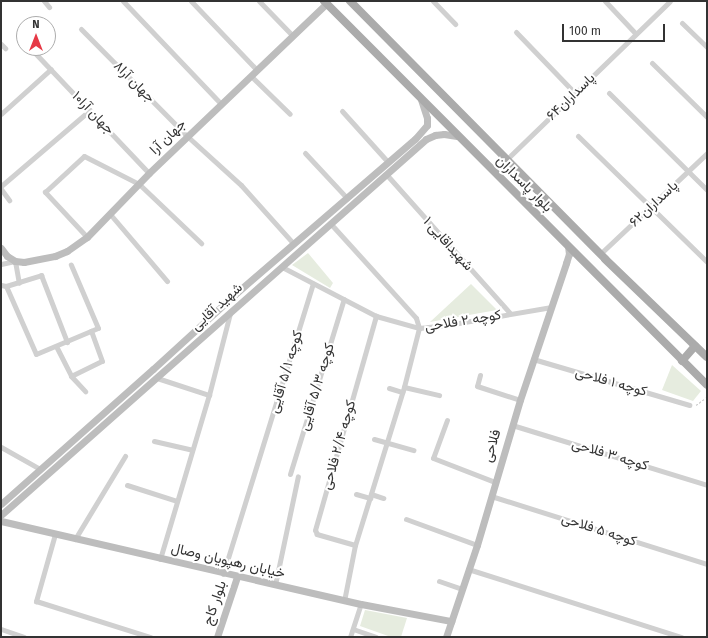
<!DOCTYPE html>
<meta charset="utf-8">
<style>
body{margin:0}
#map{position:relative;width:708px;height:638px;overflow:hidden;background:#fff;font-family:"Fira Sans",Vazirmatn,sans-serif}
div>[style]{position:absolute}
.green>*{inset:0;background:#e6ecdf}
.path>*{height:1px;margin-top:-0.5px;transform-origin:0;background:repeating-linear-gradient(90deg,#cdcdcd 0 2px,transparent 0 4px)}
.street>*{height:5px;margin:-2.5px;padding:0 2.5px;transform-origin:2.5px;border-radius:2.5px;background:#d0d0d0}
.secondary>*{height:7px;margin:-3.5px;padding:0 3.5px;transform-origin:3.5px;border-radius:3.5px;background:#bdbdbd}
.primary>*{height:8px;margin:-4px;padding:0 4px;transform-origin:4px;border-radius:4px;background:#ababab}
span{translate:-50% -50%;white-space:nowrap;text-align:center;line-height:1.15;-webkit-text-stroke:4px #fff;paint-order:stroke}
.street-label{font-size:14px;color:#333}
.frame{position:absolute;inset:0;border:2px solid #333;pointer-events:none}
.north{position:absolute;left:16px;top:16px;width:40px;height:40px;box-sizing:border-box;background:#fff;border:1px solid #adadad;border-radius:50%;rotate:0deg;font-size:11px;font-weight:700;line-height:16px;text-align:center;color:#333}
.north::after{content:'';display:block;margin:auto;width:14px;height:18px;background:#e63946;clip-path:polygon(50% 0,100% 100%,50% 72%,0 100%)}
.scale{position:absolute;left:562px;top:24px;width:103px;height:18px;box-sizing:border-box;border:2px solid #333;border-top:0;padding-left:5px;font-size:12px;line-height:14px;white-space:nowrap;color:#333;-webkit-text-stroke:3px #fff;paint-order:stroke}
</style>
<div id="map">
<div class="green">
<div style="clip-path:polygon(308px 253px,333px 283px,330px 288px,292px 265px)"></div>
<div style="clip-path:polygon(471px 284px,497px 310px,430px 322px)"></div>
<div style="clip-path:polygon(672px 365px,701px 391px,693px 401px,662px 390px)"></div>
<div style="clip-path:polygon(365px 610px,407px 618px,401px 637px,391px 637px,360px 626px)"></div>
</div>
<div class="path">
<div style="left:696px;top:405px;width:14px;rotate:-36deg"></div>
</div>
<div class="street">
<div style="left:44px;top:1px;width:8px;rotate:50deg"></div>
<div style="left:123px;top:1px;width:142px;rotate:46.4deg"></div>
<div style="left:191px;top:1px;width:95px;rotate:46.3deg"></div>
<div style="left:259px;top:1px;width:47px;rotate:45.9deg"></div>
<div style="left:433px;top:1px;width:32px;rotate:46deg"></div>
<div style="left:605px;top:1px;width:45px;rotate:46.8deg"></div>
<div style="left:682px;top:23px;width:35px;rotate:44deg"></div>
<div style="left:81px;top:29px;width:151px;rotate:45.3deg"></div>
<div style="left:187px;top:136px;width:73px;rotate:42.2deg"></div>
<div style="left:241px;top:185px;width:79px;rotate:48.1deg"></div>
<div style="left:516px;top:32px;width:85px;rotate:46deg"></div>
<div style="left:1px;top:44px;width:6px;rotate:45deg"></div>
<div style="left:35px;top:53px;width:166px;rotate:46.5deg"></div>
<div style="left:652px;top:63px;width:77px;rotate:44.5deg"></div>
<div style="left:251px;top:76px;width:54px;rotate:44.3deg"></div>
<div style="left:609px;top:93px;width:138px;rotate:44.7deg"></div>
<div style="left:342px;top:111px;width:69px;rotate:48deg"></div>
<div style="left:1px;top:114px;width:67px;rotate:-42deg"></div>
<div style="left:578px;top:136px;width:180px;rotate:44.3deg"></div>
<div style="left:305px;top:153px;width:62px;rotate:47deg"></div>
<div style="left:506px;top:160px;width:228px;rotate:-44.1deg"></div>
<div style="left:386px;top:174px;width:186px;rotate:48.3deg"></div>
<div style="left:1px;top:186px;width:117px;rotate:-40.5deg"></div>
<div style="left:1px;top:189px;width:14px;rotate:54deg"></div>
<div style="left:110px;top:214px;width:88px;rotate:49.6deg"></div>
<div style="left:330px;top:223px;width:128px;rotate:47.8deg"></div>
<div style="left:416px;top:318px;width:10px;rotate:73deg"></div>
<div style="left:419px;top:328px;width:61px;rotate:104.3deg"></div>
<div style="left:404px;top:387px;width:165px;rotate:107.2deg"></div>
<div style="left:355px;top:545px;width:57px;rotate:101.1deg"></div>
<div style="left:87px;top:237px;width:62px;rotate:-133deg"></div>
<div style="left:45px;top:192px;width:53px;rotate:-42.7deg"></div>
<div style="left:84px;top:156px;width:62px;rotate:27deg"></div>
<div style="left:139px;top:184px;width:86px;rotate:43.6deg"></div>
<div style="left:600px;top:254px;width:147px;rotate:-43.3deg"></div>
<div style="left:1px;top:264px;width:14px;rotate:-12deg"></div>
<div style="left:15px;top:261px;width:22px;rotate:80deg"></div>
<div style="left:282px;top:267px;width:106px;rotate:27.5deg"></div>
<div style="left:376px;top:316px;width:45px;rotate:15.6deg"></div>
<div style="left:419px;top:328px;width:28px;rotate:-6deg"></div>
<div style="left:447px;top:325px;width:106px;rotate:-9.8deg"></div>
<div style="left:1px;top:285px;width:5px;rotate:11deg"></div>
<div style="left:6px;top:286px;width:37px;rotate:-17deg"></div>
<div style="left:41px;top:275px;width:72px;rotate:68.8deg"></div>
<div style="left:6px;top:286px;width:74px;rotate:66.2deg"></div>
<div style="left:36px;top:354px;width:67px;rotate:-22.8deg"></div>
<div style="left:98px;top:328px;width:69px;rotate:-113.2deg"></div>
<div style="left:56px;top:346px;width:34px;rotate:63deg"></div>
<div style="left:71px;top:376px;width:21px;rotate:47deg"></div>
<div style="left:533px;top:359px;width:163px;rotate:16.4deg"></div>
<div style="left:480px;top:375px;width:11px;rotate:105deg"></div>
<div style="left:477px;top:386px;width:45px;rotate:18deg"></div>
<div style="left:71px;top:376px;width:34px;rotate:-26deg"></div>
<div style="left:102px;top:361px;width:32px;rotate:-110deg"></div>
<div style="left:157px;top:378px;width:55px;rotate:18.1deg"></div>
<div style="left:404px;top:387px;width:36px;rotate:13deg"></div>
<div style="left:389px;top:388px;width:14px;rotate:17deg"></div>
<div style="left:447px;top:420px;width:40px;rotate:110.2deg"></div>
<div style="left:433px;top:458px;width:66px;rotate:21.2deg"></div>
<div style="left:512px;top:425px;width:204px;rotate:17.1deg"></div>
<div style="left:374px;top:439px;width:41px;rotate:15.8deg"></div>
<div style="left:154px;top:441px;width:39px;rotate:13deg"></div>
<div style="left:1px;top:447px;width:45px;rotate:29.4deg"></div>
<div style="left:290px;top:474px;width:183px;rotate:-72.9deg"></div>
<div style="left:127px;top:485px;width:52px;rotate:17.7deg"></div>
<div style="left:356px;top:494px;width:15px;rotate:16deg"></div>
<div style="left:371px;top:494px;width:13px;rotate:18deg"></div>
<div style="left:491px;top:496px;width:226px;rotate:17.5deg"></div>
<div style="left:406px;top:519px;width:76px;rotate:20.1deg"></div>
<div style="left:55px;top:534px;width:70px;rotate:105.8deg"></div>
<div style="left:36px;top:601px;width:120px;rotate:17.5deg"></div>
<div style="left:75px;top:539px;width:97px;rotate:-58.9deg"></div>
<div style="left:355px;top:545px;width:40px;rotate:-164deg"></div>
<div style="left:317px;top:534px;width:4px;rotate:-117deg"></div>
<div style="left:315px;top:530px;width:223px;rotate:-74.1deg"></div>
<div style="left:160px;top:559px;width:171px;rotate:-73.4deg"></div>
<div style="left:209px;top:395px;width:85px;rotate:-75.6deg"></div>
<div style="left:468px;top:569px;width:224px;rotate:17.7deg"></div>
<div style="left:223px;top:574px;width:304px;rotate:-72.8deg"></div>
<div style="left:439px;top:581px;width:24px;rotate:19deg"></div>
<div style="left:275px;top:585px;width:111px;rotate:-78.1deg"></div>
<div style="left:1px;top:629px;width:24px;rotate:19deg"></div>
<div style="left:353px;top:629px;width:24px;rotate:19deg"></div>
<div style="left:350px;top:637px;width:35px;rotate:-72deg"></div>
</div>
<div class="secondary">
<div style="left:1px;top:248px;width:10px;rotate:53deg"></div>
<div style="left:7px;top:256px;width:9px;rotate:32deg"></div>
<div style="left:15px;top:261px;width:9px;rotate:6deg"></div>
<div style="left:24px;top:262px;width:32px;rotate:-11deg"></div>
<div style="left:55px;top:256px;width:13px;rotate:-23deg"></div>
<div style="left:67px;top:251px;width:24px;rotate:-35deg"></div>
<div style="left:87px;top:237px;width:89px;rotate:-45.9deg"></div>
<div style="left:149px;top:173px;width:245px;rotate:-43.7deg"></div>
<div style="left:1px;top:504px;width:203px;rotate:-41.6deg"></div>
<div style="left:153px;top:369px;width:110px;rotate:-42.4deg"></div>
<div style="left:234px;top:295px;width:239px;rotate:-40.8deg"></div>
<div style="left:415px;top:139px;width:18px;rotate:-49deg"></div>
<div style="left:427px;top:125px;width:7px;rotate:-90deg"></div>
<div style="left:427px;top:118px;width:19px;rotate:-108deg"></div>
<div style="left:1px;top:515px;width:567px;rotate:-41.5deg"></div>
<div style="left:426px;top:139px;width:10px;rotate:-24deg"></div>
<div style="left:435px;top:135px;width:9px;rotate:-6deg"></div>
<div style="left:444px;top:134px;width:13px;rotate:9deg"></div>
<div style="left:1px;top:521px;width:369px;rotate:13deg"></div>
<div style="left:361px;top:604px;width:92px;rotate:10.7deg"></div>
<div style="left:217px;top:637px;width:63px;rotate:-71.6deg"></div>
<div style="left:446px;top:637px;width:97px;rotate:-71.4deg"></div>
<div style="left:477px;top:545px;width:151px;rotate:-73.5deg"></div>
<div style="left:520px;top:400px;width:145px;rotate:-71.4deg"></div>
<div style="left:566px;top:263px;width:9px;rotate:-72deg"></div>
<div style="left:569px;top:254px;width:8px;rotate:-97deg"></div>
</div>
<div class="primary">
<div style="left:324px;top:1px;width:542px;rotate:45.07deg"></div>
<div style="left:350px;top:1px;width:363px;rotate:45.3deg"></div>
<div style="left:605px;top:259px;width:141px;rotate:43.9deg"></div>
<div style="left:682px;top:361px;width:20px;rotate:-49deg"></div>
</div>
<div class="street-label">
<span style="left:134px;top:82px;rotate:45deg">جهان آرا۸</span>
<span style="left:571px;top:97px;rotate:-44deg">پاسداران۶۴</span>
<span style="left:93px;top:113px;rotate:46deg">جهان آرا۱۰</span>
<span style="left:168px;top:137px;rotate:-44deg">جهان آرا</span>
<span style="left:524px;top:184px;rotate:45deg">بلوار پاسداران</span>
<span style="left:654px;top:204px;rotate:-43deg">پاسداران۶۲</span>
<span style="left:448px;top:244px;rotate:48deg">۱ شهیداقایی</span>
<span style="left:217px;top:307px;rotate:-42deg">شهید آقایی</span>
<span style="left:463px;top:321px;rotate:-9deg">کوچه ۲ فلاحی</span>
<span style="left:286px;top:372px;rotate:-73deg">کوچه ۵/۱ آقایی</span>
<span style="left:611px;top:382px;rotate:16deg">کوچه ۱ فلاحی</span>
<span style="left:317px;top:387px;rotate:-73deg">کوچه ۵/۳ آقایی</span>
<span style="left:339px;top:445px;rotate:-74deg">کوچه ۲/۴ فلاحی</span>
<span style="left:492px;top:446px;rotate:-73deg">فلاحی</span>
<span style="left:610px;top:455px;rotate:17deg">کوچه ۳ فلاحی</span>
<span style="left:599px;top:530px;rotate:18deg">کوچه ۵ فلاحی</span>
<span style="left:228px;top:561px;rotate:13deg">خیابان رهپویان وصال</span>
<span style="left:215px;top:603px;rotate:-71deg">بلوار کاج</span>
</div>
<div class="frame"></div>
<div class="north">N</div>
<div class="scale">100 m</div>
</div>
